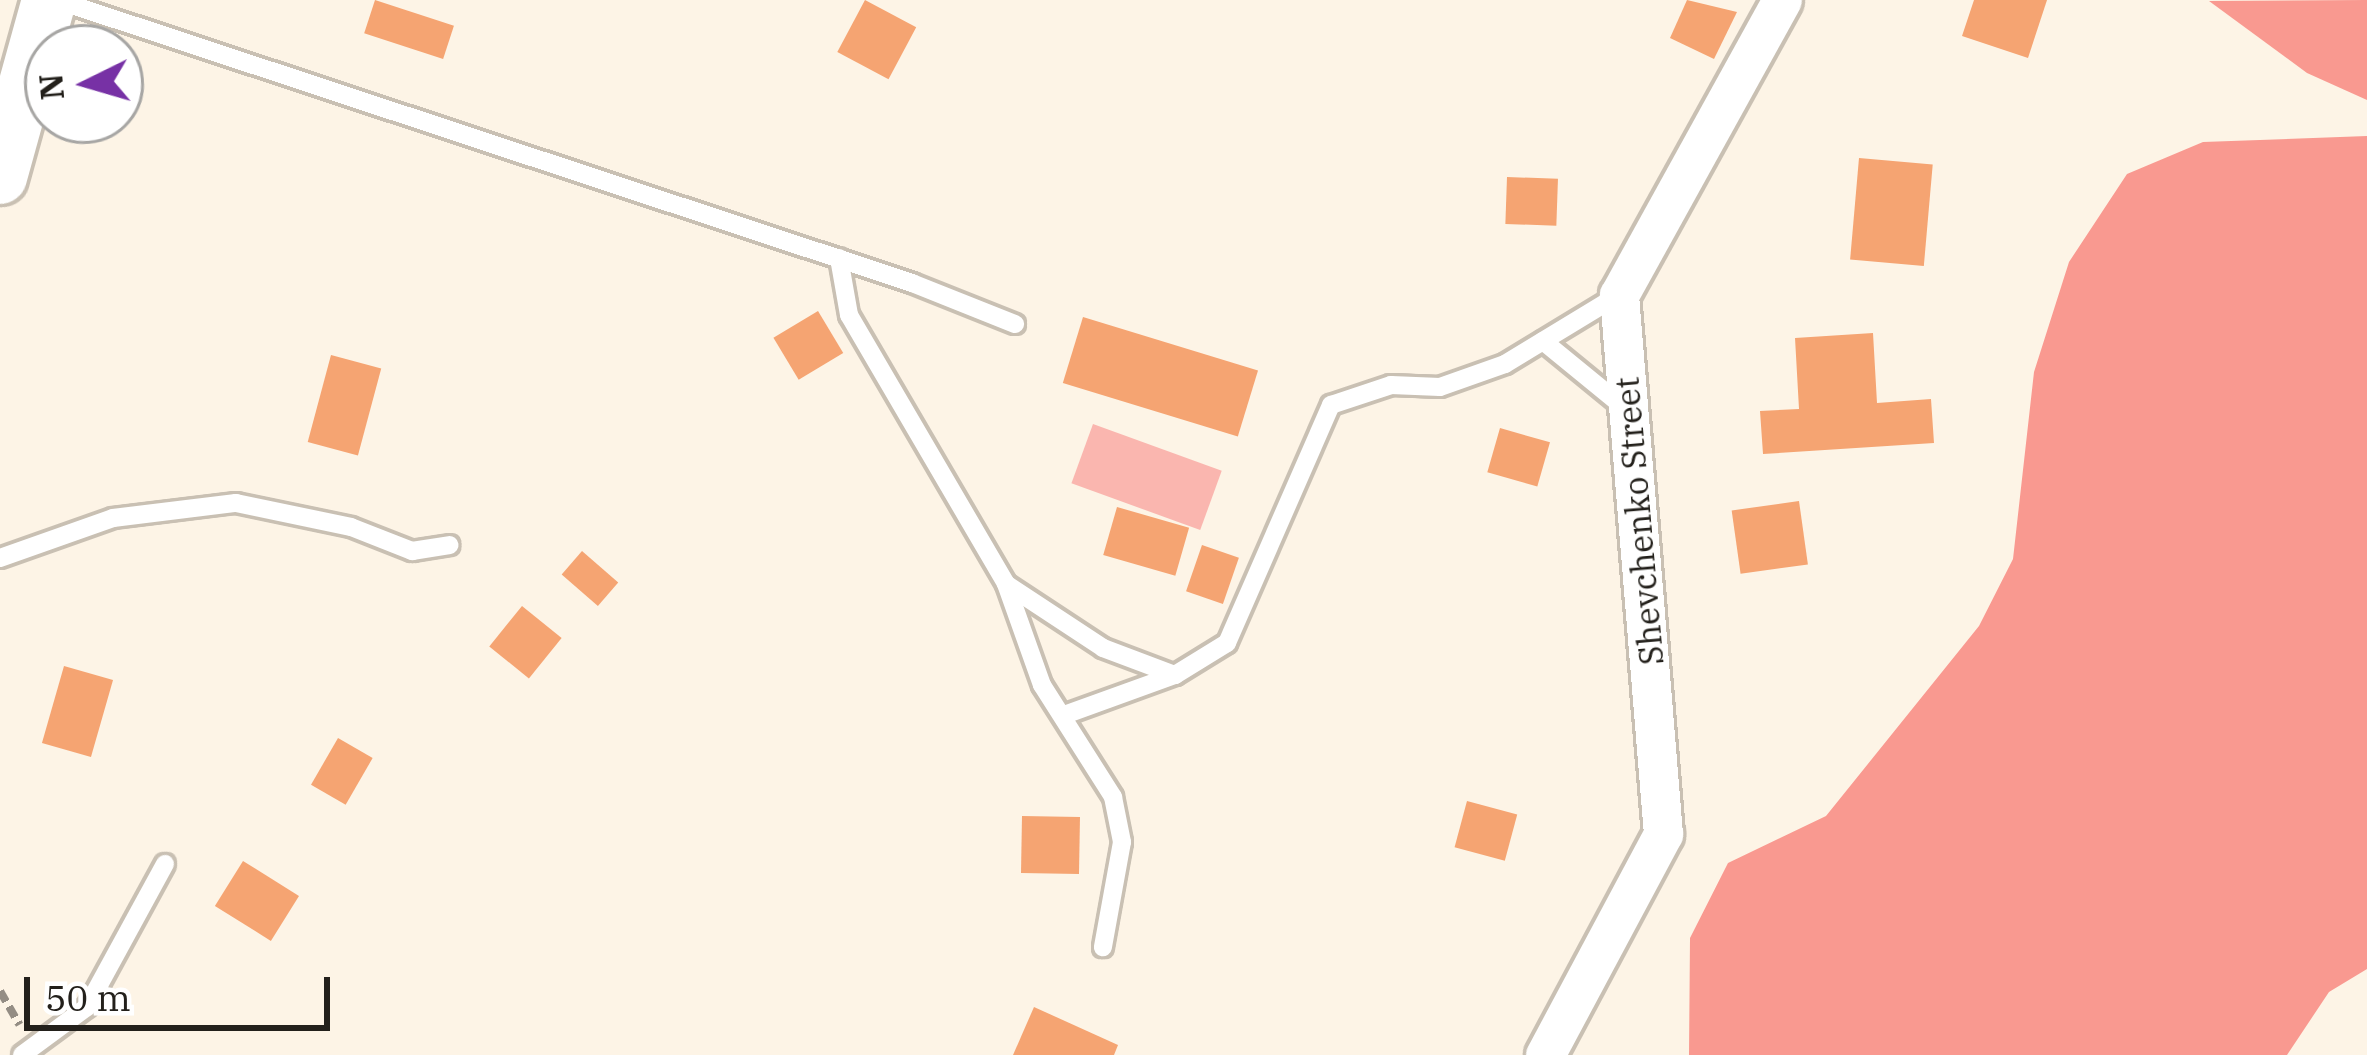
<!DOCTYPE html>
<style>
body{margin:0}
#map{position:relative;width:2367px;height:1055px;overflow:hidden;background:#fdf4e6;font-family:"IBM Plex Serif",serif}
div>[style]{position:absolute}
.green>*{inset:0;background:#fab6af;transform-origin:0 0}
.forest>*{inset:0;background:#f99990}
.building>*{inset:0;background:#f5a472;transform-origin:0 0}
.path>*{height:8px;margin-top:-4px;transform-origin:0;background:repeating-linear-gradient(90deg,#948d84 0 12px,transparent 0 18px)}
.roads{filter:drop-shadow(3px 0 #c9c0b3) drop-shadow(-3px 0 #c9c0b3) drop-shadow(0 3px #c9c0b3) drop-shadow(0 -3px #c9c0b3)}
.lane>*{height:18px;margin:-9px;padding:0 9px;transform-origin:9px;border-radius:9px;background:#fff}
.street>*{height:39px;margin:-19.5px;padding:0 19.5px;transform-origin:19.5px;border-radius:19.5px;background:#fff}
.secondary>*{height:54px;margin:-27px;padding:0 27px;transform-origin:27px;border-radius:27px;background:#fff}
span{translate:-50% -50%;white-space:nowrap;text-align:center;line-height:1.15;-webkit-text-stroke:10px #fff;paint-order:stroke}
.street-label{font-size:33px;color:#23201b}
.north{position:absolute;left:24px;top:24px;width:120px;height:120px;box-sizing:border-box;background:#fff;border:3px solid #a7a6a4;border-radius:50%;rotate:265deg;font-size:33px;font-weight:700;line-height:48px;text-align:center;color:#23201b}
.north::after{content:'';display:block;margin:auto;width:42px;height:54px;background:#7731a5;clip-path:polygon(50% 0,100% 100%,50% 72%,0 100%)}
.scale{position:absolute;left:24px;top:977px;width:306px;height:54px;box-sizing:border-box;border:6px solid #23201b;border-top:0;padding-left:15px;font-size:36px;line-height:42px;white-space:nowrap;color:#23201b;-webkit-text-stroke:9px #fff;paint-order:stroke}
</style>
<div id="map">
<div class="green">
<div style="left:1093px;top:424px;width:137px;height:63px;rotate:20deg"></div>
</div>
<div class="forest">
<div style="clip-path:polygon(2367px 0,2367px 100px,2307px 73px,2209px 1px)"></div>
<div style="clip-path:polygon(2367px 136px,2367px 969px,2329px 992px,2287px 1055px,1689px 1055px,1690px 938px,1728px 863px,1826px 816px,1979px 626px,2013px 559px,2034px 372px,2069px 262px,2127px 174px,2203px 142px)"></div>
</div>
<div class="building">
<div style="left:375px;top:0;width:83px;height:35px;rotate:18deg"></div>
<div style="left:865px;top:0;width:58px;height:59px;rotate:28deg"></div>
<div style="clip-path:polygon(1687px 0,1737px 12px,1714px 59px,1670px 38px)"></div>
<div style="clip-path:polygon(1974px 0,2047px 0,2028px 58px,1962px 36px)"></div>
<div style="left:1859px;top:158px;width:74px;height:102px;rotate:5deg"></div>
<div style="left:1507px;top:177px;width:51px;height:47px;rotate:2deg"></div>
<div style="left:818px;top:311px;width:49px;height:52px;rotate:59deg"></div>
<div style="left:1083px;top:317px;width:183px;height:69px;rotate:17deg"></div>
<div style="clip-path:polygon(1873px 333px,1877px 403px,1931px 399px,1934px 443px,1763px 454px,1760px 411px,1799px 409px,1795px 338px)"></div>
<div style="left:331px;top:355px;width:52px;height:90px;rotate:15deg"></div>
<div style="left:1500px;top:428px;width:52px;height:46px;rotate:16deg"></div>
<div style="left:1799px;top:501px;width:64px;height:68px;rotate:82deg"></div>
<div style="left:1117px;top:507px;width:75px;height:50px;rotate:16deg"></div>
<div style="left:1202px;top:545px;width:39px;height:49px;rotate:19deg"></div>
<div style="left:582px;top:551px;width:48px;height:31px;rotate:41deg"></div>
<div style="left:522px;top:606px;width:51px;height:52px;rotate:39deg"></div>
<div style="left:64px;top:666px;width:51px;height:80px;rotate:16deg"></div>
<div style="left:338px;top:738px;width:40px;height:54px;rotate:30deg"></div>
<div style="left:1467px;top:801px;width:52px;height:48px;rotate:15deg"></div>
<div style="left:1022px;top:816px;width:58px;height:57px;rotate:1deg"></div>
<div style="left:243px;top:861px;width:66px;height:53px;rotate:32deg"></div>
<div style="clip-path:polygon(1034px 1007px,1118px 1045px,1114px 1055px,1013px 1055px)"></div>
</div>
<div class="path">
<div style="left:0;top:991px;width:39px;rotate:60deg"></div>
</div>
<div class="roads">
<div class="lane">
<div style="left:57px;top:0;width:901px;rotate:18.31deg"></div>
<div style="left:912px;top:283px;width:111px;rotate:21.7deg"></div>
<div style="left:839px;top:258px;width:58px;rotate:80deg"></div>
<div style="left:849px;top:315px;width:311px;rotate:59.7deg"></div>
<div style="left:1006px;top:584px;width:116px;rotate:33.4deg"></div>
<div style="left:1103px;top:648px;width:77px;rotate:20.6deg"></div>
<div style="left:1175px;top:675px;width:61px;rotate:-31.6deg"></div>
<div style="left:1227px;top:643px;width:260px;rotate:-66.4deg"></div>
<div style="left:1331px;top:405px;width:63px;rotate:-18.4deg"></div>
<div style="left:1391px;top:385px;width:49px;rotate:2.3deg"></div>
<div style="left:1440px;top:387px;width:69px;rotate:-19.5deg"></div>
<div style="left:1505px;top:364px;width:131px;rotate:-31.3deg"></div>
<div style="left:1543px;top:341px;width:107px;rotate:39.3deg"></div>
<div style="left:0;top:558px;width:120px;rotate:-19.5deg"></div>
<div style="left:113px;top:518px;width:124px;rotate:-7deg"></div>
<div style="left:236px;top:503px;width:117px;rotate:11.8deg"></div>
<div style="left:351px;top:527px;width:66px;rotate:21.5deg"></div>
<div style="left:412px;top:551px;width:38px;rotate:-9deg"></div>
<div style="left:1006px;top:584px;width:107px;rotate:70.4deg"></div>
<div style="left:1042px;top:685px;width:133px;rotate:57.6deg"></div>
<div style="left:1113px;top:797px;width:46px;rotate:78.7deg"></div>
<div style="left:1122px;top:842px;width:107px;rotate:100.3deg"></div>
<div style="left:1067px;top:714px;width:115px;rotate:-19.9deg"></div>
<div style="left:22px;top:1055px;width:81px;rotate:-36.4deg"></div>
<div style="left:87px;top:1007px;width:163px;rotate:-61.4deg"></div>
</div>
<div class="street">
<div style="left:1545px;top:1055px;width:251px;rotate:-61.9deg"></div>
<div style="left:1663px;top:834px;width:541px;rotate:-94.67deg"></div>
<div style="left:1619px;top:295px;width:337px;rotate:-61.1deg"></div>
</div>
<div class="secondary">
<div style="left:0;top:177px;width:184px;rotate:-74.5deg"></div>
</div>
</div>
<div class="street-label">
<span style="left:1639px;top:521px;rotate:-95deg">Shevchenko Street</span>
</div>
<div class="north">N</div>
<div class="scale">50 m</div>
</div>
